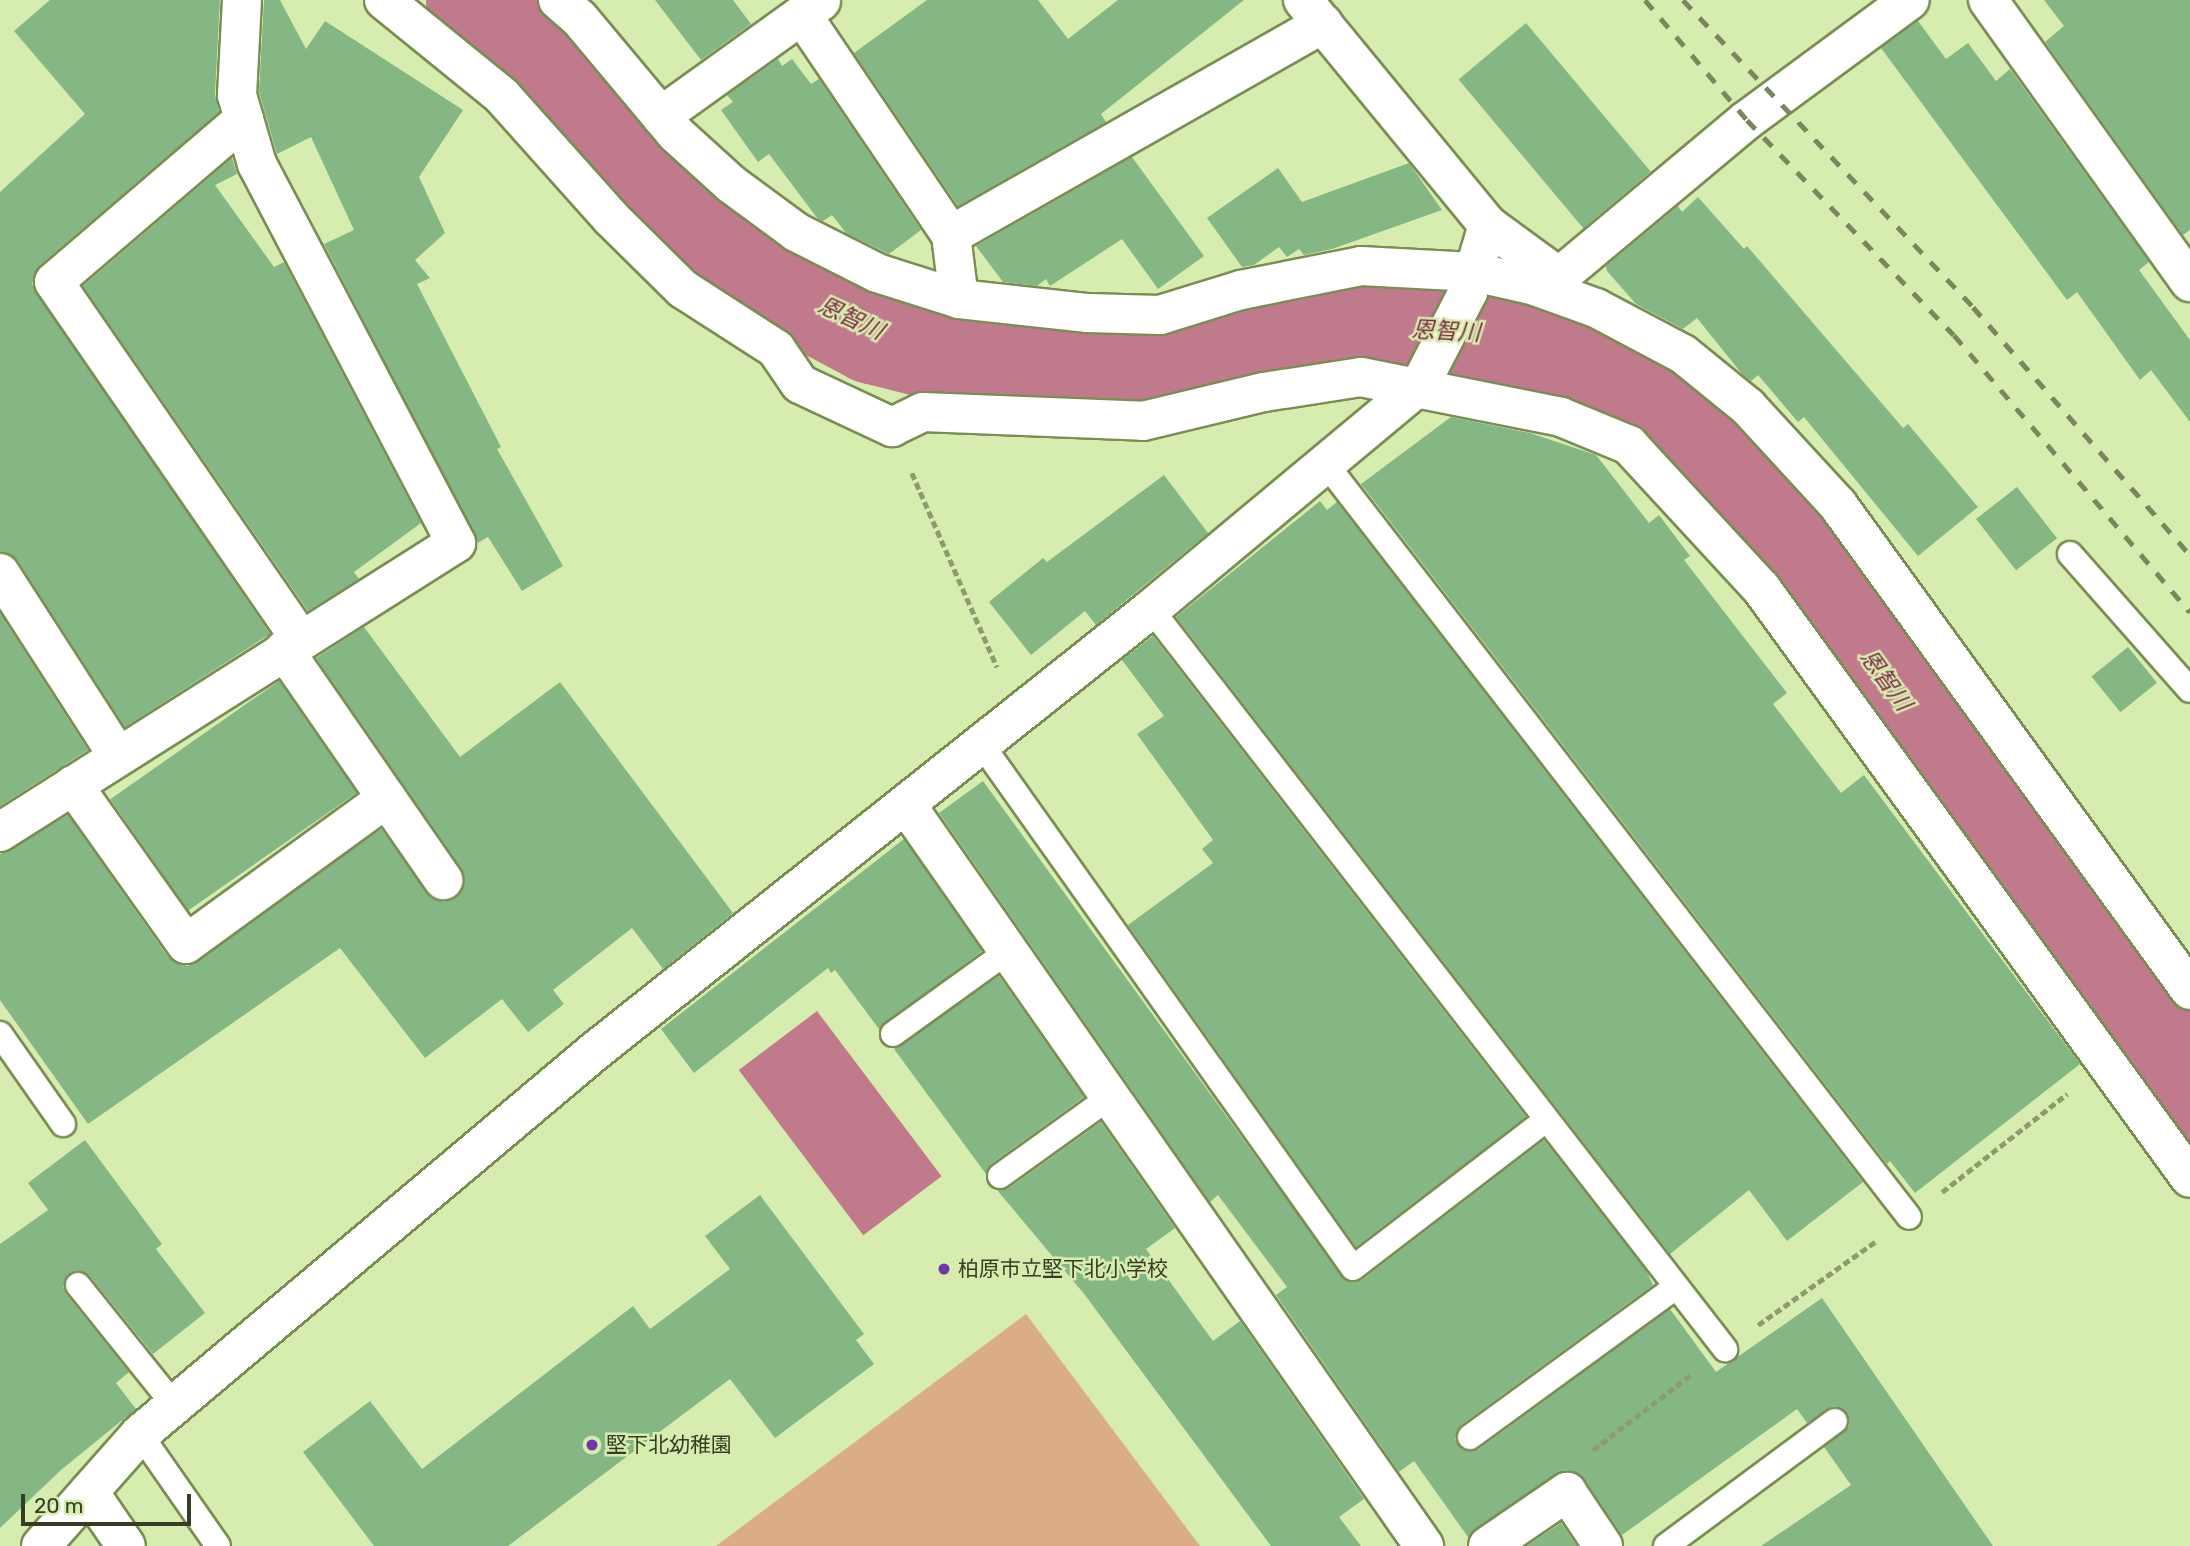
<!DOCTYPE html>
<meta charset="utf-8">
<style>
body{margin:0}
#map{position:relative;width:2190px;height:1546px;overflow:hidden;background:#d7edaf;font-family:Rubik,"Noto Sans JP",sans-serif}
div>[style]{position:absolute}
.green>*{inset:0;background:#dbad84}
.water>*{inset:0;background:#c17a8b;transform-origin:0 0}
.river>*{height:102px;margin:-51px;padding:0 51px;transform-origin:51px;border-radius:51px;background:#c17a8b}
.building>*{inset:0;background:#84b783;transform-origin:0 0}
.path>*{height:4.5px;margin-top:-2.25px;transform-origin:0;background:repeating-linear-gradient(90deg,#8c9c6f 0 7px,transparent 0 10.5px)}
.roads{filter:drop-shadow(2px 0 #7a8d53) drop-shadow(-2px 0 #7a8d53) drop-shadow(0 2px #7a8d53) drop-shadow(0 -2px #7a8d53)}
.service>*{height:24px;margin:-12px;padding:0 12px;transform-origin:12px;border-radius:12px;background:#fff}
.minor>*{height:38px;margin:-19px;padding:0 19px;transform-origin:19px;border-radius:19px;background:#fff}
.rail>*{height:5px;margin-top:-2.5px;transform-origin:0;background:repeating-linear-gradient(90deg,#79875f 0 12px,transparent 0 24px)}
.dots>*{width:19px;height:19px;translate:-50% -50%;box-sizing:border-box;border:4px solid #d7edaf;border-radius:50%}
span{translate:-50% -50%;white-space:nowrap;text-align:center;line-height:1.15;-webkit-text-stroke:5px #d7edaf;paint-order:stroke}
.poi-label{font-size:21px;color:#353d25}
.left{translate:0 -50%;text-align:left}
.water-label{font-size:23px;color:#7c2642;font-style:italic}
.scale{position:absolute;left:21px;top:1494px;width:170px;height:32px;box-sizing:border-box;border:4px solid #353d25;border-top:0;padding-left:9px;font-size:21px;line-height:24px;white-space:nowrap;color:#353d25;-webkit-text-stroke:5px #d7edaf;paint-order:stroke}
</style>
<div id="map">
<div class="green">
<div style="clip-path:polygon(1026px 1314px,1200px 1546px,716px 1546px)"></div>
</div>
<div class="water">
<div style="left:817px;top:1011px;width:207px;height:98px;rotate:53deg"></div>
</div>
<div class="river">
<div style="left:477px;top:0;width:390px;rotate:44.1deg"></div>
<div style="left:757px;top:271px;width:132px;rotate:28.1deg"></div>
<div style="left:873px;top:333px;width:147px;rotate:14.1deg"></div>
<div style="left:1016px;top:369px;width:159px;rotate:-1.4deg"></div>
<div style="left:1175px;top:365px;width:157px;rotate:-14.7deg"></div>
<div style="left:1327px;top:325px;width:155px;rotate:2.2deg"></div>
<div style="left:1482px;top:331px;width:110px;rotate:13.2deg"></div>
<div style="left:1589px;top:356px;width:111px;rotate:37deg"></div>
<div style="left:1678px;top:423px;width:143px;rotate:47.3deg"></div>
<div style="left:1775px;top:528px;width:704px;rotate:53.89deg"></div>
</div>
<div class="building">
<div style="clip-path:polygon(50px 0,220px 0,215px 94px,219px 112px,40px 265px,32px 284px,270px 634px,125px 727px,18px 561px,0 551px,0 192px,85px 114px,14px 31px)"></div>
<div style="clip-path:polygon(264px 0,280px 0,306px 49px,325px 21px,463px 110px,419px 177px,445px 233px,415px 260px,430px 278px,417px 284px,501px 447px,497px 449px,563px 566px,522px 591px,488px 537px,478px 543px,324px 244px,354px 230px,311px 137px,277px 154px,259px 92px)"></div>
<div style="clip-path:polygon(655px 0,733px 0,751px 24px,701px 60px)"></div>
<div style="clip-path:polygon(927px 0,1038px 0,1068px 39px,1118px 0,1244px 0,1101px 114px,1106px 122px,958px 206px,854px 53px)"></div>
<div style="clip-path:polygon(2044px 0,2190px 0,2190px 230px,2183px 235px,2045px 42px,2064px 26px)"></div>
<div style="clip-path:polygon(1918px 21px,1946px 59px,1968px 43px,1996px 81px,2010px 69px,2149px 262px,2139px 270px,2190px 340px,2190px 422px,2151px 370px,2140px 380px,2077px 292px,2067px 300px,1881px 48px)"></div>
<div style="left:1526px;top:23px;width:194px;height:88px;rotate:50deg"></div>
<div style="clip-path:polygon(778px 59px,782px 66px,792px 59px,811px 84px,819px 79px,921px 230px,889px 254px,846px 233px,832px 215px,823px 221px,818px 219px,769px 154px,758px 162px,721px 110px,733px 102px,727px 95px)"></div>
<div style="clip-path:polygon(1132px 157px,1204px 256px,1158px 289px,1122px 239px,1050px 286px,1046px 279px,1037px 286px,1003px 282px,976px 246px)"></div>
<div style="clip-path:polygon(232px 158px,237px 174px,215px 185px,274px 267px,284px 262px,421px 523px,354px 572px,359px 579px,308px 611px,83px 286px)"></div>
<div style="clip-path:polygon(1409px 163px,1442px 210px,1332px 249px,1304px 255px,1299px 249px,1287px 257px,1279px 247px,1254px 265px,1242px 267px,1207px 218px,1278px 168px,1302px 202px)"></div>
<div style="clip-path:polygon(1698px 197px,1744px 249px,1747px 246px,1903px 428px,1908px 424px,1978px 507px,1918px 556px,1804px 417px,1798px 422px,1758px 375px,1751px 381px,1742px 374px,1697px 318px,1683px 329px,1636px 304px,1607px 271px,1606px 266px,1678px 206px,1682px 212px)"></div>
<div style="clip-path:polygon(1451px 417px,1530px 433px,1596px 455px,1649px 523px,1659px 515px,1690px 556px,1684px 560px,1787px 693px,1773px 704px,1841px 793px,1864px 775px,2080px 1064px,1915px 1193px,1890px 1161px,1887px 1164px,1361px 484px)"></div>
<div style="clip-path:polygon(1164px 475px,1208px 533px,1096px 625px,1085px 611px,1031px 655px,989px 602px,1043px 558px,1047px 562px)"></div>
<div style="left:2017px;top:487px;width:65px;height:52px;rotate:52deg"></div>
<div style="clip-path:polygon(1320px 501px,1327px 510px,1337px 502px,1863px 1182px,1787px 1241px,1749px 1190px,1670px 1254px,1176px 617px)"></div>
<div style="clip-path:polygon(0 613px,88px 750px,0 806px)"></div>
<div style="clip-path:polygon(364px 627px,460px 757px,560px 682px,733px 913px,663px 969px,632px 928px,553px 990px,564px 1004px,528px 1032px,502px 999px,425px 1058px,340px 948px,88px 1124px,0 1000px,0 854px,68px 815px,168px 957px,188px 966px,381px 829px,433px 899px,445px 902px,462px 890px,461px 868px,316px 658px)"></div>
<div style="clip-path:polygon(1153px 636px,1526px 1117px,1356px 1247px,1128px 925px,1213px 863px,1202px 849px,1213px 840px,1137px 734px,1164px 716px,1122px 660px)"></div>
<div style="left:2128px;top:647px;width:46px;height:47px;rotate:51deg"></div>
<div style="left:279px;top:681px;width:136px;height:206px;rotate:55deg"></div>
<div style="clip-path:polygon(983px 781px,1346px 1281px,1362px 1280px,1544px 1140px,1647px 1272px,1653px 1285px,1461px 1425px,1455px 1439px,1463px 1450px,1479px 1449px,1670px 1309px,1716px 1372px,1822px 1298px,1993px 1546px,1761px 1546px,1851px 1485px,1824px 1447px,1849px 1426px,1847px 1413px,1834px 1406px,1807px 1423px,1797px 1409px,1622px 1535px,1585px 1480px,1566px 1470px,1468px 1537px,1414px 1461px,1399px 1472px,1276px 1295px,1287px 1287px,1218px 1195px,1210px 1202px,939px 813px)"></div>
<div style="clip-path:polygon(904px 839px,982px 951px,879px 1029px,835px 970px,831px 973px,828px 968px,694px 1073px,661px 1029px)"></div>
<div style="clip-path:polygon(999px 976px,1084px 1097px,991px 1164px,986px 1174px,894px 1049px)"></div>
<div style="clip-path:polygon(1101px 1122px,1175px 1228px,1146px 1249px,1213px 1341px,1240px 1321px,1364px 1499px,1339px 1517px,1361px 1546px,1271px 1546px,1085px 1295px,997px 1190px,1009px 1188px)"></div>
<div style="clip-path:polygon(85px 1140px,162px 1244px,156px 1249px,205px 1313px,153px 1354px,89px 1275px,76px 1270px,68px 1274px,63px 1287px,66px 1294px,129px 1372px,116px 1383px,136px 1409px,61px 1470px,0 1528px,0 1244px,48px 1210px,28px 1183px)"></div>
<div style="clip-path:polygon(760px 1195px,864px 1334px,856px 1340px,874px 1364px,775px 1438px,730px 1379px,508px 1546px,374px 1546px,303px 1452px,370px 1401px,422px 1469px,633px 1306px,650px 1329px,730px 1269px,705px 1236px)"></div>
<div style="clip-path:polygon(1561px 1523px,1577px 1546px,1527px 1546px)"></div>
</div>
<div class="path">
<div style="left:912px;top:473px;width:212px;rotate:66.3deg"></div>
<div style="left:1942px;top:1192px;width:159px;rotate:-38.1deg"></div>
<div style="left:1758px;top:1325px;width:145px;rotate:-35.4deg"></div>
<div style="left:1593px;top:1450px;width:125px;rotate:-37.5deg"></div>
</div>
<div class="roads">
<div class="service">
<div style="left:1326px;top:464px;width:952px;rotate:52.25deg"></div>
<div style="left:2070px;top:554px;width:181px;rotate:48.6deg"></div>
<div style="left:1151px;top:609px;width:937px;rotate:52.2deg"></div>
<div style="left:982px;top:745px;width:641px;rotate:54.65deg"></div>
<div style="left:1353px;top:1268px;width:243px;rotate:-37.5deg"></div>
<div style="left:0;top:1034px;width:110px;rotate:55deg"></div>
<div style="left:893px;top:1034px;width:142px;rotate:-35.8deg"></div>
<div style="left:1000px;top:1176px;width:135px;rotate:-35.7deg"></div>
<div style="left:78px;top:1285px;width:155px;rotate:51.3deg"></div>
<div style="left:140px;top:1434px;width:136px;rotate:55.1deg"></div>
<div style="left:1470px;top:1437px;width:255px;rotate:-36.1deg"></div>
<div style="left:1666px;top:1546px;width:210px;rotate:-36.5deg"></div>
</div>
<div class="minor">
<div style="left:384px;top:0;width:152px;rotate:39.1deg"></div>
<div style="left:502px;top:96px;width:164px;rotate:48.2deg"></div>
<div style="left:611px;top:218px;width:101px;rotate:44.6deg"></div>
<div style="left:683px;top:289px;width:111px;rotate:32.8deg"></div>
<div style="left:776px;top:349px;width:42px;rotate:55.6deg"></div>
<div style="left:800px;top:384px;width:102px;rotate:25.1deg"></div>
<div style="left:892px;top:427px;width:34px;rotate:-26deg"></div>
<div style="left:923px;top:412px;width:220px;rotate:2.3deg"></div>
<div style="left:1143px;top:421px;width:124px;rotate:-13.5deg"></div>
<div style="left:1264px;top:392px;width:98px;rotate:-8.8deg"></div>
<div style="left:1361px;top:377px;width:204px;rotate:11.3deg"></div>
<div style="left:1561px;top:417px;width:74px;rotate:22.4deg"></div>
<div style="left:1629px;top:445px;width:195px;rotate:47.3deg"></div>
<div style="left:1761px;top:588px;width:729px;rotate:53.98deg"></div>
<div style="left:558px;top:0;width:28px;rotate:41deg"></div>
<div style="left:579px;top:18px;width:151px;rotate:50.1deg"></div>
<div style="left:676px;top:134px;width:74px;rotate:42.3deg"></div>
<div style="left:731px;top:184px;width:81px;rotate:36.4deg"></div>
<div style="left:796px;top:232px;width:91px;rotate:26.8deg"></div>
<div style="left:877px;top:273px;width:86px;rotate:17.6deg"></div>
<div style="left:959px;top:299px;width:130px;rotate:6.2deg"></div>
<div style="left:1088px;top:313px;width:72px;rotate:1.6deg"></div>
<div style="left:1160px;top:315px;width:85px;rotate:-17.2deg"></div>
<div style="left:1241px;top:290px;width:122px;rotate:-11.3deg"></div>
<div style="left:1361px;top:266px;width:113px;rotate:3deg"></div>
<div style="left:1474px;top:272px;width:63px;rotate:12.9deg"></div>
<div style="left:1535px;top:286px;width:65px;rotate:19.8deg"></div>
<div style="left:1596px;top:308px;width:98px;rotate:27.9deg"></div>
<div style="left:1683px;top:354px;width:84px;rotate:39.2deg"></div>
<div style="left:1748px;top:407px;width:133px;rotate:47.4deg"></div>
<div style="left:1838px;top:505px;width:599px;rotate:54.03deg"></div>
<div style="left:1303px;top:0;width:291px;rotate:50.6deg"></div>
<div style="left:1488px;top:225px;width:88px;rotate:36.2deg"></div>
<div style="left:1559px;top:277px;width:245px;rotate:-39.9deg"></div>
<div style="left:1747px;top:120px;width:202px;rotate:-36.4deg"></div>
<div style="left:1988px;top:0;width:347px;rotate:54.4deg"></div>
<div style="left:802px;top:15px;width:266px;rotate:55.9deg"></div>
<div style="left:951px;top:235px;width:64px;rotate:82.9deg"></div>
<div style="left:661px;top:116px;width:197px;rotate:-35.7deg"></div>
<div style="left:244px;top:119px;width:250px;rotate:139.4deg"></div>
<div style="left:54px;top:282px;width:435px;rotate:55.4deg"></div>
<div style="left:951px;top:235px;width:428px;rotate:-29.6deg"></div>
<div style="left:0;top:573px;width:218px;rotate:57.2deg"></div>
<div style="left:284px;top:650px;width:280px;rotate:55.3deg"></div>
<div style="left:73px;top:785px;width:195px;rotate:54.6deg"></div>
<div style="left:186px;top:944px;width:248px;rotate:-36deg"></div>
<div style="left:907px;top:806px;width:903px;rotate:55.06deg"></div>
<div style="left:0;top:832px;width:540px;rotate:-32.37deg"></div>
<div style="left:456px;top:543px;width:428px;rotate:-117.7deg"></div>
<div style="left:257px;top:164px;width:72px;rotate:-106.2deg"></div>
<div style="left:237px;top:95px;width:95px;rotate:-87deg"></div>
<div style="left:89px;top:1492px;width:65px;rotate:55.6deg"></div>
<div style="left:41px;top:1546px;width:149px;rotate:-48.5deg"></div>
<div style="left:140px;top:1434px;width:595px;rotate:-40.09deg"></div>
<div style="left:595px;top:1051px;width:710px;rotate:-38.48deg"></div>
<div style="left:1151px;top:609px;width:350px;rotate:-39.8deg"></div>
<div style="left:1420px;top:385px;width:105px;rotate:-62.7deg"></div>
<div style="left:1468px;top:292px;width:70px;rotate:-73.4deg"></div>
<div style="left:1488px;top:1546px;width:96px;rotate:-34.4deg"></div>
<div style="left:1567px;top:1492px;width:65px;rotate:56.3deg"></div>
</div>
</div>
<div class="rail">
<div style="left:1645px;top:0;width:157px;rotate:49.6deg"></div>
<div style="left:1747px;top:120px;width:298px;rotate:46.1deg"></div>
<div style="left:1954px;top:335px;width:364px;rotate:49.6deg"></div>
<div style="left:1683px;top:0;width:422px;rotate:46.6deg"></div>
<div style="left:1973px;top:307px;width:330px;rotate:48.8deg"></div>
</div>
<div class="dots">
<div style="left:944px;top:1269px;background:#7235ab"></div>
<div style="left:592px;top:1445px;background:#7235ab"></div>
</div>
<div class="poi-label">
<span class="left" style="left:958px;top:1269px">柏原市立堅下北小学校</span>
<span class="left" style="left:606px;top:1445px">堅下北幼稚園</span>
</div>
<div class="water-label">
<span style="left:851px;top:318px;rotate:25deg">恩智川</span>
<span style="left:1446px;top:331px;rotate:3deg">恩智川</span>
<span style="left:1886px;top:680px;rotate:54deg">恩智川</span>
</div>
<div class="scale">20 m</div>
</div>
